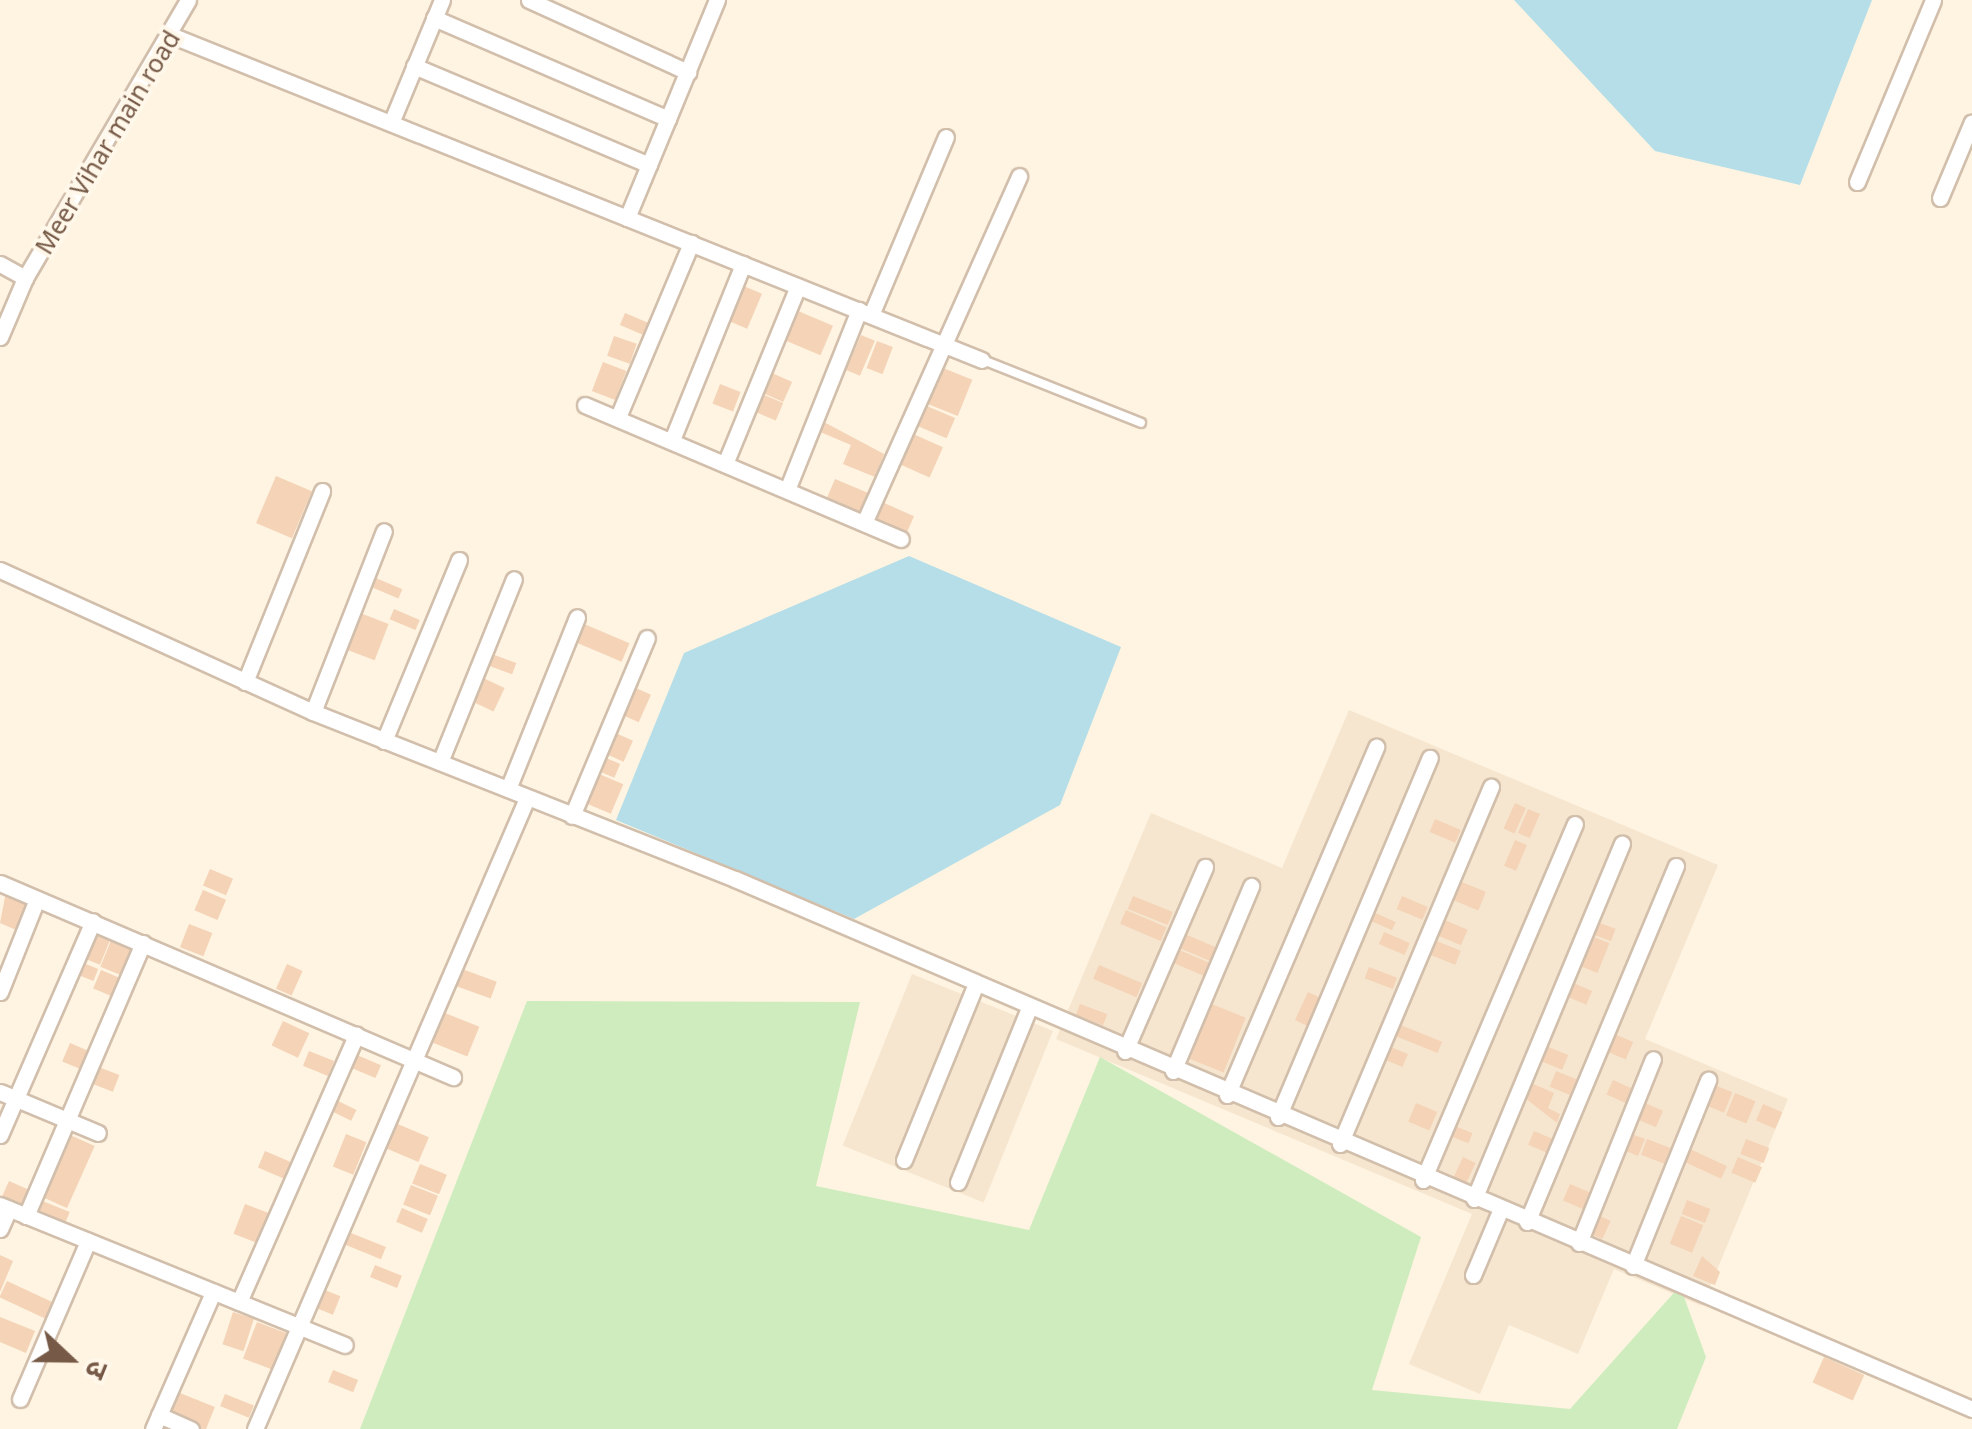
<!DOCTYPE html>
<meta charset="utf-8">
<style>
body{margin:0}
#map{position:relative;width:1972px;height:1429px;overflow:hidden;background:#fef4e1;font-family:"Noto Sans","Noto Sans Devanagari",sans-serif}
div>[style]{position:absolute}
.residential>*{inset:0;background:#f6e6cf;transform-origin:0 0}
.green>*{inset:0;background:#cfecbf}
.water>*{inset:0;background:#b5dee8}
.building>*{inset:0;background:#f4d3b7;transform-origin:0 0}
.roads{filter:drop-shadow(2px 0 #d1beab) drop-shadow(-2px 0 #d1beab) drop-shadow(0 2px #d1beab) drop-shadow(0 -2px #d1beab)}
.lane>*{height:8px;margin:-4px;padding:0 4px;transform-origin:4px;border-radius:4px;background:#fff}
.street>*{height:15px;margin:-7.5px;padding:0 7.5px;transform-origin:7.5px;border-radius:7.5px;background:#fff}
span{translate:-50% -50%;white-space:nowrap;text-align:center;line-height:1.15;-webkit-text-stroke:8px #fff7e9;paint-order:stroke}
.street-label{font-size:25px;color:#765a47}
.north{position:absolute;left:20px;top:1309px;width:100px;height:100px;-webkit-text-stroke:8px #fff7e9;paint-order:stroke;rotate:112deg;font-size:28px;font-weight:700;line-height:40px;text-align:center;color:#765a47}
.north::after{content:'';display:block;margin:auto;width:35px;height:45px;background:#765a47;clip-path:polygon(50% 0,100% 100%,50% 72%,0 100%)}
</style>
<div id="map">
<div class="residential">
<div style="clip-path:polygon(1349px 710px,1718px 865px,1645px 1039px,1788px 1099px,1702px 1306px,1614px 1269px,1578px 1354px,1509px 1325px,1480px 1394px,1409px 1364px,1472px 1214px,1056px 1039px,1151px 813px,1282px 868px)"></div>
<div style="left:912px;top:974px;width:152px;height:185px;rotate:22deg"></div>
</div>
<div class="green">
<div style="clip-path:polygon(527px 1001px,860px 1002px,816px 1186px,1029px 1230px,1100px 1057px,1421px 1237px,1372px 1390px,1570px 1409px,1680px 1286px,1706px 1357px,1677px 1429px,360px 1429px)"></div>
</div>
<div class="water">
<div style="clip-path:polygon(1514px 0,1872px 0,1800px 185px,1655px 151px)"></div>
<div style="clip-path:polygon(909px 556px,1121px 647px,1060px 805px,854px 919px,616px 820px,684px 653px)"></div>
</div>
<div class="building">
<div style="left:739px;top:284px;width:25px;height:38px;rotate:23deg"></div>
<div style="left:798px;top:311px;width:38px;height:32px;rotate:23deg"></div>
<div style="left:625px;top:313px;width:25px;height:13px;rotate:23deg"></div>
<div style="left:861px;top:335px;width:15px;height:38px;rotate:23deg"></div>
<div style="left:614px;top:336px;width:24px;height:21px;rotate:19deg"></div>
<div style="left:877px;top:341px;width:17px;height:29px;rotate:21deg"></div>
<div style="left:603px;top:362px;width:25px;height:31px;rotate:21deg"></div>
<div style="left:938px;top:366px;width:37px;height:39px;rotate:22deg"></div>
<div style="left:772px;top:373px;width:22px;height:22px;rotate:24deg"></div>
<div style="left:720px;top:384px;width:22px;height:21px;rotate:21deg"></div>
<div style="left:762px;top:394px;width:23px;height:19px;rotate:23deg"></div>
<div style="left:922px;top:404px;width:36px;height:22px;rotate:23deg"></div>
<div style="clip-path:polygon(822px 421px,884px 454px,875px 477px,843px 464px,851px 445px,818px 431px)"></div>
<div style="left:911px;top:433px;width:35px;height:33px;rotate:24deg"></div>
<div style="left:276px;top:476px;width:39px;height:51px;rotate:23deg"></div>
<div style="left:835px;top:479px;width:36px;height:25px;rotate:23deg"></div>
<div style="left:882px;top:502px;width:35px;height:24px;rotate:24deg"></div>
<div style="left:371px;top:576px;width:34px;height:10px;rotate:23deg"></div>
<div style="left:394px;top:609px;width:28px;height:11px;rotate:23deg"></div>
<div style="left:355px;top:611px;width:36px;height:39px;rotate:21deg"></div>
<div style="left:577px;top:621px;width:57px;height:20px;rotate:23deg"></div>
<div style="left:489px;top:653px;width:29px;height:12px;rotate:20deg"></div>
<div style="left:481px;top:677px;width:26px;height:26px;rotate:25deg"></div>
<div style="left:629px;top:685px;width:24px;height:30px;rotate:24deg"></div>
<div style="left:611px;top:731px;width:24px;height:23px;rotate:24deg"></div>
<div style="left:599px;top:755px;width:23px;height:15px;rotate:23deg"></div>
<div style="left:592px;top:771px;width:34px;height:32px;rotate:23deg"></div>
<div style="left:1515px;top:803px;width:12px;height:28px;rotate:24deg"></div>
<div style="left:1528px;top:809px;width:13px;height:26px;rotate:23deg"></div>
<div style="left:1435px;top:819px;width:28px;height:14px;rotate:23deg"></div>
<div style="left:1515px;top:840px;width:13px;height:28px;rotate:23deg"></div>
<div style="left:210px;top:869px;width:25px;height:18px;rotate:23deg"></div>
<div style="left:1459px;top:881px;width:29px;height:20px;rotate:22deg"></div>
<div style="left:203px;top:890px;width:25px;height:22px;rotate:23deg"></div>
<div style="clip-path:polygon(6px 892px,34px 904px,21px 932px,0 923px)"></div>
<div style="left:1133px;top:896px;width:43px;height:14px;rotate:22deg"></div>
<div style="left:1402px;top:896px;width:28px;height:14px;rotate:23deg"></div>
<div style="left:1126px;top:910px;width:44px;height:15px;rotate:23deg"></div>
<div style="left:1371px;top:911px;width:27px;height:9px;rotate:24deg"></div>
<div style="left:1440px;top:918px;width:30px;height:17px;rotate:23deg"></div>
<div style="left:1594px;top:921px;width:23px;height:13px;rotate:20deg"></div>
<div style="left:189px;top:924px;width:25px;height:25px;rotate:21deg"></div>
<div style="left:89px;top:928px;width:24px;height:30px;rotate:22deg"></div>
<div style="left:1180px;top:932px;width:43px;height:15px;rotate:23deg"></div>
<div style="left:1384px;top:932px;width:28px;height:13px;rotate:23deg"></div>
<div style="left:1589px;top:935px;width:22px;height:32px;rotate:22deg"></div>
<div style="left:112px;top:938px;width:22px;height:31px;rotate:22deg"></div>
<div style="left:1434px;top:940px;width:29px;height:15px;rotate:22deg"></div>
<div style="left:1172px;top:947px;width:48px;height:14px;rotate:23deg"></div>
<div style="left:76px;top:960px;width:24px;height:13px;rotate:22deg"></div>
<div style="left:287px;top:964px;width:17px;height:27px;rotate:24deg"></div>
<div style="left:1099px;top:965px;width:47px;height:15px;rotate:23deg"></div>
<div style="left:1369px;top:967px;width:30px;height:12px;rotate:21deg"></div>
<div style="left:462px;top:969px;width:37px;height:18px;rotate:20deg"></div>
<div style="left:101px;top:970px;width:21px;height:20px;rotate:23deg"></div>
<div style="left:1571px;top:982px;width:23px;height:15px;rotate:23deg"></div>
<div style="left:1308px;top:992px;width:14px;height:31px;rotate:25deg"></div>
<div style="left:1204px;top:1001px;width:45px;height:59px;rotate:22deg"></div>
<div style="left:1080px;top:1004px;width:29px;height:12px;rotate:20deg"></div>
<div style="left:445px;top:1013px;width:37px;height:32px;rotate:22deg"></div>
<div style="left:283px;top:1021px;width:29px;height:27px;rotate:25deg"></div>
<div style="left:1393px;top:1022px;width:53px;height:12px;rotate:22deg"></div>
<div style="left:1612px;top:1033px;width:23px;height:19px;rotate:23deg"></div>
<div style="left:70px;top:1043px;width:21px;height:20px;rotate:23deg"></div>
<div style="left:1384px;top:1044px;width:26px;height:14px;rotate:23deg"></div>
<div style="left:1546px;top:1046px;width:24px;height:16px;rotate:22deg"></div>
<div style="left:309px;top:1051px;width:27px;height:16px;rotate:22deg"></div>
<div style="left:357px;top:1055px;width:26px;height:14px;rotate:23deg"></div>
<div style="left:96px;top:1066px;width:25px;height:18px;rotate:21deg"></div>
<div style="left:1556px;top:1071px;width:22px;height:17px;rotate:22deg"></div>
<div style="left:1613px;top:1080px;width:27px;height:16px;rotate:24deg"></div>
<div style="clip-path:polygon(1531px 1083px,1554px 1093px,1548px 1108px,1560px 1114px,1557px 1123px,1525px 1098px)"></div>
<div style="left:1712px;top:1084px;width:22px;height:22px;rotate:22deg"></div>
<div style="left:1735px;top:1093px;width:22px;height:24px;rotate:22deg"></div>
<div style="left:334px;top:1099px;width:25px;height:12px;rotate:26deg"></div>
<div style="left:1640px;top:1101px;width:25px;height:18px;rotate:23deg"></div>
<div style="left:1416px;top:1103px;width:23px;height:20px;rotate:23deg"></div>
<div style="left:1763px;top:1104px;width:21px;height:18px;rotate:23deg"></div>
<div style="left:393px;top:1122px;width:39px;height:27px;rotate:23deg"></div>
<div style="left:1452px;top:1125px;width:22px;height:11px;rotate:21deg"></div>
<div style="left:1534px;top:1131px;width:21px;height:15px;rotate:23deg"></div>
<div style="clip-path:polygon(1624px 1131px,1645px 1139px,1638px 1156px,1621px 1149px,1629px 1143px,1621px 1140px)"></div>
<div style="left:346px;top:1134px;width:22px;height:35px;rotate:22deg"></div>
<div style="left:70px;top:1135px;width:27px;height:68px;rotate:24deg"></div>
<div style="left:1647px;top:1139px;width:25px;height:17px;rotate:21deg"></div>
<div style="left:1746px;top:1139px;width:25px;height:16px;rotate:21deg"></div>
<div style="left:1688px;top:1148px;width:43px;height:14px;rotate:25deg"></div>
<div style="left:265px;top:1151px;width:33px;height:18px;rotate:23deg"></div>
<div style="left:1463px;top:1157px;width:14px;height:22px;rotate:25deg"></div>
<div style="left:1738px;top:1157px;width:26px;height:17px;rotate:23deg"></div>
<div style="left:420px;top:1164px;width:29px;height:21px;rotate:22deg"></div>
<div style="left:9px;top:1181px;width:24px;height:20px;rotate:24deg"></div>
<div style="left:1570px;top:1184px;width:26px;height:18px;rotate:23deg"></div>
<div style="left:411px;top:1185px;width:29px;height:21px;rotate:22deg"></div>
<div style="left:40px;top:1200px;width:32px;height:12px;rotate:22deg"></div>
<div style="left:1687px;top:1200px;width:25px;height:15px;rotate:21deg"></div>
<div style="left:245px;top:1204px;width:28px;height:32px;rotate:21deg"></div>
<div style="left:402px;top:1208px;width:28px;height:15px;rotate:23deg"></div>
<div style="left:1598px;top:1215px;width:14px;height:20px;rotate:25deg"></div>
<div style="left:1681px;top:1216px;width:24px;height:30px;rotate:22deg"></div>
<div style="left:346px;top:1231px;width:43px;height:13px;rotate:22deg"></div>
<div style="clip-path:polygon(0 1255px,13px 1261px,0 1292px)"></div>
<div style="clip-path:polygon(1702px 1256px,1720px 1272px,1715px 1285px,1693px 1276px)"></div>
<div style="left:375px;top:1265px;width:29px;height:13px;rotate:22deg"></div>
<div style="left:7px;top:1281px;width:51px;height:18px;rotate:25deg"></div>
<div style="left:320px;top:1288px;width:22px;height:20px;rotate:22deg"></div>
<div style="left:233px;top:1312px;width:22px;height:34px;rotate:18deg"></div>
<div style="clip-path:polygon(0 1317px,35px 1331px,26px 1353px,0 1342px)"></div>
<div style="left:257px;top:1322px;width:31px;height:39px;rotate:21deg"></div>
<div style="left:1824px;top:1357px;width:44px;height:28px;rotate:24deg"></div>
<div style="left:333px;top:1370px;width:27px;height:13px;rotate:22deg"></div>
<div style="left:175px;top:1391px;width:43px;height:26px;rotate:22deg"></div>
<div style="left:225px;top:1394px;width:31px;height:13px;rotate:22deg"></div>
</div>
<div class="roads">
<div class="lane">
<div style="left:983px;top:360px;width:170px;rotate:21.7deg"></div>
</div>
<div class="street">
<div style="left:529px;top:0;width:175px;rotate:24.4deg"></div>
<div style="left:434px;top:18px;width:255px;rotate:23.3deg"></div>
<div style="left:173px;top:36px;width:871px;rotate:21.83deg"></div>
<div style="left:414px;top:66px;width:255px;rotate:22.8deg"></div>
<div style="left:391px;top:123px;width:133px;rotate:-67.5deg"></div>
<div style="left:1857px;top:182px;width:197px;rotate:-67.3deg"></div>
<div style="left:1940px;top:198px;width:82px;rotate:-67.2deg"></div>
<div style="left:627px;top:218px;width:236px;rotate:-67.6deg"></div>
<div style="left:0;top:264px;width:29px;rotate:29deg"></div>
<div style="left:871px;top:315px;width:193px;rotate:-67.2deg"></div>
<div style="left:0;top:337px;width:64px;rotate:-67deg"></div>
<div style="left:25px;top:278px;width:322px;rotate:-59.6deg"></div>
<div style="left:585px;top:405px;width:343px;rotate:23deg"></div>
<div style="left:618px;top:417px;width:189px;rotate:-67.2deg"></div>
<div style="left:672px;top:440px;width:190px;rotate:-68deg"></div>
<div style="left:725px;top:464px;width:192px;rotate:-67.7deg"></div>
<div style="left:787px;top:490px;width:194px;rotate:-68.2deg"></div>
<div style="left:864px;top:523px;width:380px;rotate:-65.9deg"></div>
<div style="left:0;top:570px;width:344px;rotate:24.4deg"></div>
<div style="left:313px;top:712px;width:454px;rotate:21.6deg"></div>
<div style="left:735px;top:879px;width:1346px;rotate:23.19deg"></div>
<div style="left:245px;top:682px;width:206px;rotate:-68deg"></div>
<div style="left:313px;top:712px;width:194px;rotate:-68.6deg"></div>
<div style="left:384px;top:741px;width:196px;rotate:-67.5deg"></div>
<div style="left:440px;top:762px;width:197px;rotate:-68deg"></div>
<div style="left:508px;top:789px;width:185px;rotate:-68.1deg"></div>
<div style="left:572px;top:816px;width:193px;rotate:-67.2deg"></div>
<div style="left:0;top:883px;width:493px;rotate:23.2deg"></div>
<div style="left:0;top:992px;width:100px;rotate:-68.3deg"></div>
<div style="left:1125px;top:1051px;width:201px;rotate:-66.5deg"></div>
<div style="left:1173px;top:1071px;width:201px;rotate:-67.1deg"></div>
<div style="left:0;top:1092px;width:106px;rotate:22.7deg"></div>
<div style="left:1227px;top:1095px;width:379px;rotate:-66.8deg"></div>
<div style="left:1278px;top:1117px;width:390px;rotate:-67.1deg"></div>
<div style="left:0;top:1135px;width:233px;rotate:-66.5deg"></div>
<div style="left:1340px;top:1144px;width:388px;rotate:-67.1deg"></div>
<div style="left:904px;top:1160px;width:188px;rotate:-67.8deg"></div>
<div style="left:1423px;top:1180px;width:387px;rotate:-66.9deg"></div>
<div style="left:958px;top:1182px;width:188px;rotate:-67.8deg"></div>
<div style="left:1474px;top:1199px;width:385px;rotate:-67.4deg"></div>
<div style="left:0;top:1205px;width:372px;rotate:22.1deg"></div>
<div style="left:26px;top:1216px;width:297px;rotate:-66.8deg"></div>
<div style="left:1527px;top:1222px;width:386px;rotate:-67.3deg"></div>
<div style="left:0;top:1229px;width:22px;rotate:-66deg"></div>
<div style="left:1579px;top:1243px;width:198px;rotate:-68.1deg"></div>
<div style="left:1633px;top:1266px;width:201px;rotate:-68deg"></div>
<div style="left:1473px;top:1275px;width:69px;rotate:-67.1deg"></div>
<div style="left:239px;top:1302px;width:292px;rotate:-66.3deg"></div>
<div style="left:20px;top:1399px;width:172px;rotate:-66.7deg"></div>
<div style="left:159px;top:1415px;width:35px;rotate:24deg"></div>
<div style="left:153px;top:1429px;width:150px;rotate:-66.3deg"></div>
<div style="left:255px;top:1429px;width:687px;rotate:-66.68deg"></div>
</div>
</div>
<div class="street-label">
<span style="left:107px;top:142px;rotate:-59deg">Meer Vihar main road</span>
</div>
<div class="north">उ</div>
</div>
